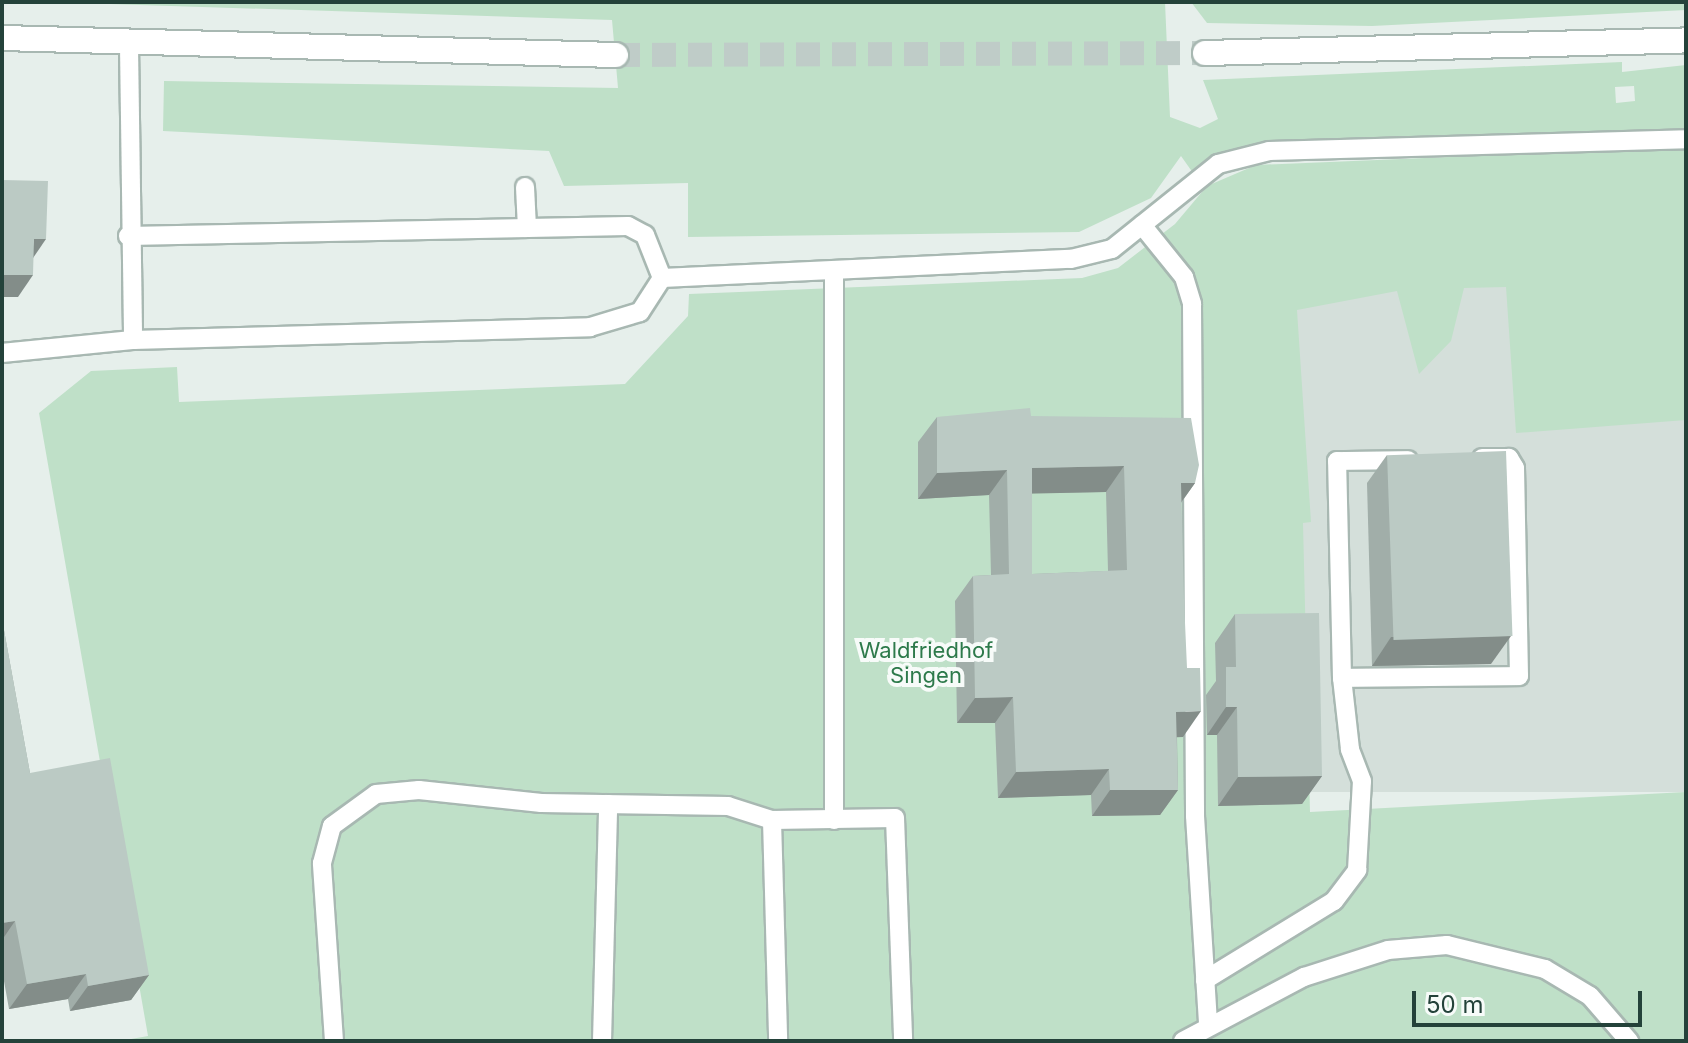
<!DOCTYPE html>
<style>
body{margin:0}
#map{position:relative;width:1688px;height:1043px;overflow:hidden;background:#e6efeb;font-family:Inter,sans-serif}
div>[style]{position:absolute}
.built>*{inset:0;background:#d4dfda;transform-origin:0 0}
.green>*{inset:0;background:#bfe0c8}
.secondary-tunnel>*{height:24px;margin-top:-12px;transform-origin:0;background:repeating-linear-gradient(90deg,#bfccc8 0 24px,transparent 0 36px)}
.roads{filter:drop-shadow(2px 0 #a8b8b2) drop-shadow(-2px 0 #a8b8b2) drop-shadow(0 2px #a8b8b2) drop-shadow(0 -2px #a8b8b2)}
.lane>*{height:18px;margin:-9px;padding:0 9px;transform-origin:9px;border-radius:9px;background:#fff}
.secondary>*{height:24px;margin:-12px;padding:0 12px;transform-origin:12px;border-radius:12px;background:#fff}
.wall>*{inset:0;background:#a1aea9}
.shaded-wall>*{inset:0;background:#838d89}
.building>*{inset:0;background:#bbcac4;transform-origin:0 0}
span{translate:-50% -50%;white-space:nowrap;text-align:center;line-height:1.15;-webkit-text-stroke:8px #f7fbf9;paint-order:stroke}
.park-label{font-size:22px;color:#2d7a4b}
.frame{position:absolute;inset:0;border:4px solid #24423a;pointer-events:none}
.scale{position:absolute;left:1412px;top:991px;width:230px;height:36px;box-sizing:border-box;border:4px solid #24423a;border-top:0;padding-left:10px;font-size:24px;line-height:28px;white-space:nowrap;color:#24423a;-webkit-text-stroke:6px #f7fbf9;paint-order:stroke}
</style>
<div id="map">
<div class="built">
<div style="left:1686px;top:283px;width:509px;height:390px;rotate:90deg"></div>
</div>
<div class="green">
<div style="clip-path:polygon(evenodd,47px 2px,1165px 2px,1170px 117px,1200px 128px,1218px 119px,1203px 80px,1622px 62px,1622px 72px,1686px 65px,1686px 139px,1269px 151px,1198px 180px,1181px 156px,1151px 198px,1079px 232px,688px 237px,688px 183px,564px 186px,549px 151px,163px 131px,164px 81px,618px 88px,612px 20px,47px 2px,1634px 86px,1635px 101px,1616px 103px,1615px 87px,1634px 86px)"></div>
<div style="clip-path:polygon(1191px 2px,1686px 2px,1686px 10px,1372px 26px,1207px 23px)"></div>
<div style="clip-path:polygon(1686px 147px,1686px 420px,1516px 433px,1506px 287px,1464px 288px,1451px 341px,1419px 374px,1397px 291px,1297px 310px,1311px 522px,1303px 523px,1310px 812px,1686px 792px,1686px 1041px,120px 1041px,148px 1036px,39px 413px,91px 371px,177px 367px,179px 402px,625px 384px,688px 316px,689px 294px,1082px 278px,1118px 268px,1175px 224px,1207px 186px,1256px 165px)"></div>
</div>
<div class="secondary-tunnel">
<div style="left:616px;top:55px;width:589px;rotate:-0.19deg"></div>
</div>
<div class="roads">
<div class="lane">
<div style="left:129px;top:46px;width:294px;rotate:89.2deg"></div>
<div style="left:133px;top:340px;width:457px;rotate:-1.6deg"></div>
<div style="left:590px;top:327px;width:52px;rotate:-16.7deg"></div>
<div style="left:640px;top:312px;width:40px;rotate:-57.1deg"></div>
<div style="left:525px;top:187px;width:41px;rotate:87.2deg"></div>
<div style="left:1142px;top:225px;width:67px;rotate:51.1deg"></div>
<div style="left:1184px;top:277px;width:28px;rotate:73deg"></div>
<div style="left:1192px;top:304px;width:512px;rotate:89.66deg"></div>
<div style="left:1195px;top:816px;width:209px;rotate:86.4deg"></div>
<div style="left:128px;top:236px;width:500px;rotate:-1.15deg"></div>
<div style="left:628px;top:226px;width:19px;rotate:28deg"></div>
<div style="left:645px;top:235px;width:46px;rotate:68.4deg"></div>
<div style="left:834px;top:272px;width:548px;rotate:90deg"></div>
<div style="left:662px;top:278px;width:409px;rotate:-2.7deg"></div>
<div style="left:1071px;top:259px;width:42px;rotate:-13.7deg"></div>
<div style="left:1112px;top:249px;width:136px;rotate:-38.7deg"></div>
<div style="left:1218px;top:164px;width:53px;rotate:-14.3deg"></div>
<div style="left:1269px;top:151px;width:417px;rotate:-1.6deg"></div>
<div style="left:2px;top:353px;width:132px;rotate:-5.7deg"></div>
<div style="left:1342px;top:678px;width:177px;rotate:-0.6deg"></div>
<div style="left:1519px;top:676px;width:208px;rotate:-91.1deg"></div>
<div style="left:1515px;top:468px;width:12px;rotate:-121deg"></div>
<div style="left:1509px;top:458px;width:27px;rotate:180deg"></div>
<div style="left:772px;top:820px;width:221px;rotate:88.4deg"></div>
<div style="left:1205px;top:980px;width:151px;rotate:-31.5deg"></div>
<div style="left:1334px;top:901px;width:39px;rotate:-53deg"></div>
<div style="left:1357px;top:870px;width:89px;rotate:-86.8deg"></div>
<div style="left:1362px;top:781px;width:34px;rotate:-111deg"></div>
<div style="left:1350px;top:749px;width:71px;rotate:-96.4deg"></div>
<div style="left:1342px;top:678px;width:217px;rotate:-91.3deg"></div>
<div style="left:1337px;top:461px;width:71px;rotate:-0.8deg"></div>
<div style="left:334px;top:1041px;width:178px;rotate:-93.9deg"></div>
<div style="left:322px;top:863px;width:38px;rotate:-75deg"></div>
<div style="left:332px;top:826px;width:54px;rotate:-36deg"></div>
<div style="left:376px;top:794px;width:43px;rotate:-5.3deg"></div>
<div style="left:419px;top:790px;width:123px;rotate:6.1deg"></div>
<div style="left:541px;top:803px;width:187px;rotate:0.9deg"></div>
<div style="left:728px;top:806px;width:46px;rotate:17.7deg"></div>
<div style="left:772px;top:820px;width:123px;rotate:-0.9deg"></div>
<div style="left:895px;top:818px;width:223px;rotate:87.9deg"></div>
<div style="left:602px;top:1041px;width:237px;rotate:-88.5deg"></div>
<div style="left:1183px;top:1041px;width:137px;rotate:-27.9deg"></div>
<div style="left:1304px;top:977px;width:88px;rotate:-17.8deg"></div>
<div style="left:1388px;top:950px;width:59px;rotate:-4.8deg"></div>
<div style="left:1447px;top:945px;width:101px;rotate:13.8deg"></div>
<div style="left:1545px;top:969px;width:52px;rotate:31deg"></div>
<div style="left:1590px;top:996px;width:60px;rotate:49.1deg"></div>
</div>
<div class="secondary">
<div style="left:2px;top:38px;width:614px;rotate:1.59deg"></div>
<div style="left:1205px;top:53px;width:481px;rotate:-1.5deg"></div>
</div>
</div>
<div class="wall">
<div style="clip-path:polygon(evenodd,1031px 416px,1195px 483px,1181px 503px,1183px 737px,1177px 737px,1178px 790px,1160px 815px,1092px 816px,1091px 795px,998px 798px,995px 723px,957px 723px,955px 601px,973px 576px,991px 575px,989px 495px,918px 499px,918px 442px,937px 417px,1031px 416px,1106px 492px,1108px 571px,1032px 574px,1032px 493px,1106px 492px)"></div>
<div style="clip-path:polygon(1387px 455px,1491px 664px,1372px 666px,1367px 483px)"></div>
<div style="clip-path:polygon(1235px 614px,1322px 776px,1302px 804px,1218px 806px,1217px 735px,1207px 735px,1206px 695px,1216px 681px,1215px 643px)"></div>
<div style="clip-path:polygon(2px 619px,30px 773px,149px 975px,131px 1000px,70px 1011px,68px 999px,9px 1009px,2px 970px)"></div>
</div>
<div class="shaded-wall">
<div style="clip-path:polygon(34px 239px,46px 239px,31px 261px)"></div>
<div style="clip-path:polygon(2px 275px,33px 275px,18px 297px,2px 297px)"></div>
<div style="clip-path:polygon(1124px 466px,1106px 492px,1014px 494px,1032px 468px)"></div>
<div style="clip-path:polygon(1007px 470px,989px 495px,918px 499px,937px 473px)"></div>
<div style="clip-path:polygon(1181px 483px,1195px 483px,1177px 508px)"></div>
<div style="clip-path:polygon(1511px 636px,1491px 664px,1372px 666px,1391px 637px)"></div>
<div style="clip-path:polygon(1013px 697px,995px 723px,957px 723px,975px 698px)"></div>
<div style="clip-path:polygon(1226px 707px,1237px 707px,1217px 735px,1207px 735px)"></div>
<div style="clip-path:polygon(1201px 711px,1183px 737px,1158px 738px,1176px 712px)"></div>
<div style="clip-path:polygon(1109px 769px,1091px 795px,998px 798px,1016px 772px)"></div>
<div style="clip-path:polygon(1322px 776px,1302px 804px,1218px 806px,1238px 777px)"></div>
<div style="clip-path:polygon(1110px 790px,1178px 790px,1160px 815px,1092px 816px)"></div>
<div style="clip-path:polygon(15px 921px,2px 940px,2px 923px)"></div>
<div style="clip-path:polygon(86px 974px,68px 999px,9px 1009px,27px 984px)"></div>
<div style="clip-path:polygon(149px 975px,131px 1000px,70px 1011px,88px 986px)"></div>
</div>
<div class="building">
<div style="clip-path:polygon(2px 180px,48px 181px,46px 239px,34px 239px,33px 275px,2px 275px)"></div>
<div style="clip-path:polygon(evenodd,1030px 408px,1031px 416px,1191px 418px,1199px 465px,1195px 483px,1181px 483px,1184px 600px,1187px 668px,1200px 668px,1201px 711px,1176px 712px,1178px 790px,1110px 790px,1109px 769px,1016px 772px,1013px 697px,975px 698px,973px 576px,1009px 574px,1007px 470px,937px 473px,937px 417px,1030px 408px,1124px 466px,1127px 570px,1032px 574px,1032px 468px,1124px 466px)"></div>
<div style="left:1506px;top:451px;width:185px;height:119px;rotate:88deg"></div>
<div style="clip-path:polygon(1319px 613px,1322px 776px,1238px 777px,1237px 707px,1226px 707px,1226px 667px,1236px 667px,1235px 614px)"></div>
<div style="clip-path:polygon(2px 619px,30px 773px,110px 758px,149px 975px,88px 986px,86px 974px,27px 984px,15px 921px,2px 923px)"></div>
</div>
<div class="park-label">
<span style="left:926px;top:663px">Waldfriedhof<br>Singen</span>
</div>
<div class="frame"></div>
<div class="scale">50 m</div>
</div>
